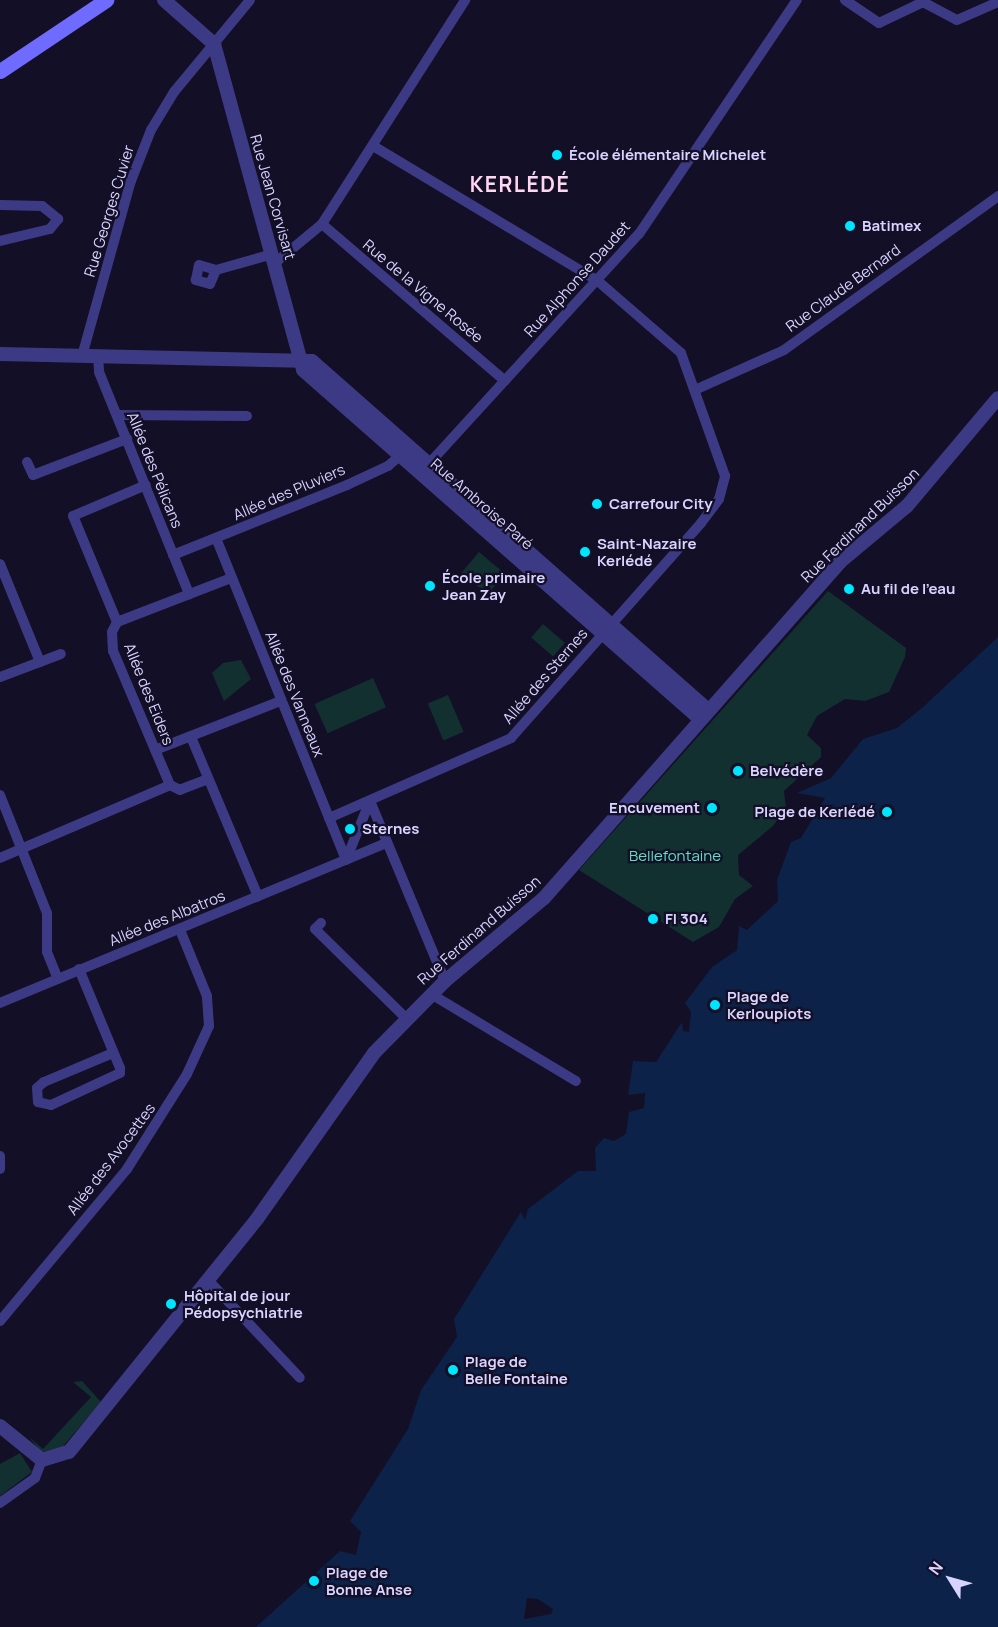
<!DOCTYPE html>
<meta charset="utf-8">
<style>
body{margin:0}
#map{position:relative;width:998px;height:1627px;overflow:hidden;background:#130f26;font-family:Manrope,sans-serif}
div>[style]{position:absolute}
.green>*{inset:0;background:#12302f;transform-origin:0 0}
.water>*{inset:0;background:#0c2248}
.minor>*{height:10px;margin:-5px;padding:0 5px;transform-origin:5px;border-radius:5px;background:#3d3a85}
.tertiary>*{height:14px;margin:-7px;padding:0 7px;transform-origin:7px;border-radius:7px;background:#3d3a85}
.secondary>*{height:15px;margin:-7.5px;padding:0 7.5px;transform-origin:7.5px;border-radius:7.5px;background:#6f6bff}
.dots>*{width:16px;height:16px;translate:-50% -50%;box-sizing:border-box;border:3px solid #130f26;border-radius:50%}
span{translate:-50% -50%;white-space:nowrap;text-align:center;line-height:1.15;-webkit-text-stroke:4.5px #130f26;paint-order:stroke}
.poi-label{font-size:15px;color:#d9d4ff;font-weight:700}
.left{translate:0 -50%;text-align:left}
.right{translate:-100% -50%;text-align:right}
.street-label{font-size:15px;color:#d9d4ff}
.park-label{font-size:15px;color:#5fe0c0}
.district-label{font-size:21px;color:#ffd6f0;font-weight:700;letter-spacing:1.5px}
.north{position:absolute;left:920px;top:1549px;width:60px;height:60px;-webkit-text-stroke:4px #130f26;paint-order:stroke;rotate:307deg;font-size:16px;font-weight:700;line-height:24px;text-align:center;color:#d9d4ff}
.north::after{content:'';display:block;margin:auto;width:21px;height:27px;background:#d9d4ff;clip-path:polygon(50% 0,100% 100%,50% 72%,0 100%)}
</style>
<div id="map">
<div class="green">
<div style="left:479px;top:552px;width:34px;height:27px;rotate:40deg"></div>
<div style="clip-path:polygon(828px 591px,906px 648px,905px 657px,889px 692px,865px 701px,845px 699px,817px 716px,807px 735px,821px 748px,821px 757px,784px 791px,786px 808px,773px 826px,738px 855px,739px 875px,753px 886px,735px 899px,719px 927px,693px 942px,579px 870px)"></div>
<div style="left:543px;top:624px;width:29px;height:18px;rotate:41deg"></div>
<div style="clip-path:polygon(241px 660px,251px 679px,224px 701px,212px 673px,223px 663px)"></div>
<div style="left:373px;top:678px;width:32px;height:64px;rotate:66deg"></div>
<div style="left:448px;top:695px;width:40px;height:22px;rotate:67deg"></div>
<div style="clip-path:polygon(82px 1381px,101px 1402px,59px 1451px,41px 1452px,29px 1437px,43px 1449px,91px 1397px,73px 1382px)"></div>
<div style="clip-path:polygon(20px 1453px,32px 1472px,0 1496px,0 1464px)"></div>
</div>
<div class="water">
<div style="clip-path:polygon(evenodd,998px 637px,998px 1627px,256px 1627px,340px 1551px,356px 1555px,361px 1532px,350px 1521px,408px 1429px,421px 1390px,457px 1337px,454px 1319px,521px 1212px,525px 1220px,528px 1209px,578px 1171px,596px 1171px,595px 1148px,604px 1138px,614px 1141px,626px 1134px,629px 1112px,644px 1108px,645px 1093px,628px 1095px,633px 1061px,656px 1062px,682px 1022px,683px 1031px,689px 1032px,691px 1012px,685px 1003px,712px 967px,737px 950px,739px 926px,747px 930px,778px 901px,777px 880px,791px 842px,801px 838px,825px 798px,797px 793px,831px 778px,863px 739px,897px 728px,923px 707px,998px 637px,527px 1598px,538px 1599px,553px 1609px,551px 1614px,524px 1619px,527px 1598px)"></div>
</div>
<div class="minor">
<div style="left:845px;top:0;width:41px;rotate:34.1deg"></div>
<div style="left:879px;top:23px;width:49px;rotate:-25.5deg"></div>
<div style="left:923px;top:2px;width:38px;rotate:28deg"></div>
<div style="left:957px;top:20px;width:45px;rotate:-23.7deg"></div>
<div style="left:0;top:205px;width:42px;rotate:1.4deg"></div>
<div style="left:42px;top:206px;width:21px;rotate:39deg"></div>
<div style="left:58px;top:219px;width:13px;rotate:129deg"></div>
<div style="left:50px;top:229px;width:51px;rotate:166.5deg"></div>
<div style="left:322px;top:224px;width:241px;rotate:40.6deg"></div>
<div style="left:275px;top:263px;width:61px;rotate:-39.7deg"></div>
<div style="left:322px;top:224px;width:266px;rotate:-57.4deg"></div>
<div style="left:216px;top:270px;width:15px;rotate:113deg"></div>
<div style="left:210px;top:284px;width:15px;rotate:-164deg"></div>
<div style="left:196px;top:280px;width:15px;rotate:-79deg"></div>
<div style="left:199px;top:265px;width:18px;rotate:16deg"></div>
<div style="left:216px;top:270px;width:59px;rotate:-15.7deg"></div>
<div style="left:82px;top:356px;width:182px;rotate:-74.4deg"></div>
<div style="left:131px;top:181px;width:55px;rotate:-68.6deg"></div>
<div style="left:151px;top:130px;width:44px;rotate:-58.8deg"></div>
<div style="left:174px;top:92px;width:119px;rotate:-50.4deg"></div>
<div style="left:98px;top:356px;width:16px;rotate:86deg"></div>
<div style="left:99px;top:372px;width:240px;rotate:67.9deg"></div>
<div style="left:697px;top:389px;width:95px;rotate:-24.1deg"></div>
<div style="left:784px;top:350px;width:264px;rotate:-35.7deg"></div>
<div style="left:117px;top:415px;width:130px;rotate:0.4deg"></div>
<div style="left:27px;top:462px;width:14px;rotate:65deg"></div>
<div style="left:33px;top:475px;width:101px;rotate:-21deg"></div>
<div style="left:425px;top:468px;width:317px;rotate:-47.6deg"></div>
<div style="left:639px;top:234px;width:282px;rotate:-56deg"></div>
<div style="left:216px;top:538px;width:347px;rotate:68deg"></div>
<div style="left:173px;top:555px;width:188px;rotate:-21.9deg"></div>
<div style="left:347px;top:485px;width:45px;rotate:-24.9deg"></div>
<div style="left:388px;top:466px;width:23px;rotate:-41deg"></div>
<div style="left:0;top:564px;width:106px;rotate:67.8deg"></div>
<div style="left:117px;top:622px;width:115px;rotate:-112.5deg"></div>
<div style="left:73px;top:516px;width:79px;rotate:-23deg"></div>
<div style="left:0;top:677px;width:65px;rotate:-20.7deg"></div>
<div style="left:191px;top:737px;width:173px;rotate:67.2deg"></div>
<div style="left:155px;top:750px;width:135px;rotate:-21.3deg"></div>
<div style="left:208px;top:779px;width:30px;rotate:159deg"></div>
<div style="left:180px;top:790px;width:11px;rotate:-153deg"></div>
<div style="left:170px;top:785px;width:146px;rotate:-113deg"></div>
<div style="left:113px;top:651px;width:19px;rotate:-93deg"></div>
<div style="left:112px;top:632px;width:11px;rotate:-63deg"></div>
<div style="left:117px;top:622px;width:122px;rotate:-21.1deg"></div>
<div style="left:0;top:795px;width:127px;rotate:68.3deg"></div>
<div style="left:47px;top:913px;width:39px;rotate:90deg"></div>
<div style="left:47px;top:952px;width:29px;rotate:68deg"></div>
<div style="left:370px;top:801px;width:195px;rotate:67.4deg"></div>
<div style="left:329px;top:818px;width:199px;rotate:-23.7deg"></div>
<div style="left:511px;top:738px;width:287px;rotate:-48.5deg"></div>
<div style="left:701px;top:523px;width:30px;rotate:-53deg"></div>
<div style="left:719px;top:499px;width:24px;rotate:-75deg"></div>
<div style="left:725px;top:476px;width:131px;rotate:-109.7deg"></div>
<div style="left:681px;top:353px;width:110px;rotate:-139.1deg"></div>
<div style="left:598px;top:281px;width:260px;rotate:-149deg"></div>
<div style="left:0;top:858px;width:185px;rotate:-23.2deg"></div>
<div style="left:346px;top:860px;width:64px;rotate:-67.9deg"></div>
<div style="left:321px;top:923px;width:8px;rotate:135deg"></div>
<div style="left:315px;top:929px;width:127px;rotate:44.4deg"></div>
<div style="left:79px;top:969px;width:107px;rotate:67.5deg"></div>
<div style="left:120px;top:1068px;width:5px;rotate:90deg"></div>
<div style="left:120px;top:1073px;width:76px;rotate:155.1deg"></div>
<div style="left:51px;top:1105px;width:13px;rotate:-167deg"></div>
<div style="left:38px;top:1102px;width:14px;rotate:-94deg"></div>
<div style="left:37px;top:1088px;width:9px;rotate:-41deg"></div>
<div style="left:44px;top:1082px;width:75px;rotate:-22.8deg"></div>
<div style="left:431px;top:994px;width:169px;rotate:31deg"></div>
<div style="left:0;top:1003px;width:419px;rotate:-22.5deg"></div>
<div style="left:0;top:1156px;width:13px;rotate:90deg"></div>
<div style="left:208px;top:1280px;width:134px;rotate:46.8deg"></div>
<div style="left:0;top:1321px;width:198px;rotate:-50.1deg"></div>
<div style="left:127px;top:1169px;width:112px;rotate:-57.7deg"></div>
<div style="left:187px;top:1074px;width:53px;rotate:-65.4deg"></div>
<div style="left:209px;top:1026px;width:30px;rotate:-94deg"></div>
<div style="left:207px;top:996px;width:71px;rotate:-112.2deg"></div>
<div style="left:0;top:1503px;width:43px;rotate:-35.5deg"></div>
<div style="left:35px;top:1478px;width:19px;rotate:-69deg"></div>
</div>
<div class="tertiary">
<div style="left:164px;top:0;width:67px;rotate:41.3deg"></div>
<div style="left:214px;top:44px;width:338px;rotate:74.7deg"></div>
<div style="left:303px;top:370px;width:529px;rotate:41.32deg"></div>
<div style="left:0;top:354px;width:312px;rotate:1.3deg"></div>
<div style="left:312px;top:361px;width:528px;rotate:41.39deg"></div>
<div style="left:0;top:1426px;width:54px;rotate:39deg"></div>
<div style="left:42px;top:1460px;width:28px;rotate:-17deg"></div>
<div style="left:69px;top:1452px;width:299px;rotate:-51.1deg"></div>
<div style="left:257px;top:1219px;width:203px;rotate:-54.8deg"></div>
<div style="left:374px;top:1053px;width:101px;rotate:-45.4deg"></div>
<div style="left:445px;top:981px;width:129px;rotate:-40deg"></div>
<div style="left:544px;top:898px;width:448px;rotate:-48.6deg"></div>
<div style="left:840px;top:562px;width:87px;rotate:-39.9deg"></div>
<div style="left:907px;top:506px;width:141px;rotate:-49.9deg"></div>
</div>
<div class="secondary">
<div style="left:0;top:71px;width:128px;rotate:-33.8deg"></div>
</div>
<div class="dots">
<div style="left:557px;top:155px;background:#00e5ff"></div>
<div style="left:850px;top:226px;background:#00e5ff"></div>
<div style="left:597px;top:504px;background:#00e5ff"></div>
<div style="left:585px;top:552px;background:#00e5ff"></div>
<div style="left:430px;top:586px;background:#00e5ff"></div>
<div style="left:849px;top:589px;background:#00e5ff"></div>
<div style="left:738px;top:771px;background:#00e5ff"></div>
<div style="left:712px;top:808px;background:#00e5ff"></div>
<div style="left:887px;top:812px;background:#00e5ff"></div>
<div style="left:350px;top:829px;background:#00e5ff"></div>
<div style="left:653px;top:919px;background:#00e5ff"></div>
<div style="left:715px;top:1005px;background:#00e5ff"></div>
<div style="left:171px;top:1304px;background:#00e5ff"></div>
<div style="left:453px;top:1370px;background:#00e5ff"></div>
<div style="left:314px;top:1581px;background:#00e5ff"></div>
</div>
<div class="poi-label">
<span class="left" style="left:569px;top:155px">École élémentaire Michelet</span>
<span class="left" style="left:862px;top:226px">Batimex</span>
<span class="left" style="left:609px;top:504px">Carrefour City</span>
<span class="left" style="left:597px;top:552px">Saint-Nazaire<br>Kerlédé</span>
<span class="left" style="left:442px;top:586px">École primaire<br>Jean Zay</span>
<span class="left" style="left:861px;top:589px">Au fil de l'eau</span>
<span class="left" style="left:750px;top:771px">Belvédère</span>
<span class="right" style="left:700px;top:808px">Encuvement</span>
<span class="right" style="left:875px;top:812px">Plage de Kerlédé</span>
<span class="left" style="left:362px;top:829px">Sternes</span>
<span class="left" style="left:665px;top:919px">Fl 304</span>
<span class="left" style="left:727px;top:1005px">Plage de<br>Kerloupiots</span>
<span class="left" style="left:184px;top:1304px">Hôpital de jour<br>Pédopsychiatrie</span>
<span class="left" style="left:465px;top:1370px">Plage de<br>Belle Fontaine</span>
<span class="left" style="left:326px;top:1581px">Plage de<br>Bonne Anse</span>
</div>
<div class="street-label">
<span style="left:273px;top:197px;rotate:74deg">Rue Jean Corvisart</span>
<span style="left:109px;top:211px;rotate:-73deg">Rue Georges Cuvier</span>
<span style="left:577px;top:279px;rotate:-48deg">Rue Alphonse Daudet</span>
<span style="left:843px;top:288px;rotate:-36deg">Rue Claude Bernard</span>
<span style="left:423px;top:291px;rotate:40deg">Rue de la Vigne Rosée</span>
<span style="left:155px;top:470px;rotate:68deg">Allée des Pélicans</span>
<span style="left:289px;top:492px;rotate:-23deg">Allée des Pluviers</span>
<span style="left:482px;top:504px;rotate:41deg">Rue Ambroise Paré</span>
<span style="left:860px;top:525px;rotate:-44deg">Rue Ferdinand Buisson</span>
<span style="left:545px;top:676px;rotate:-49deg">Allée des Sternes</span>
<span style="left:149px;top:694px;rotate:68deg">Allée des Eiders</span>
<span style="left:295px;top:694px;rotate:68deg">Allée des Vanneaux</span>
<span style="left:167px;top:918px;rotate:-22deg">Allée des Albatros</span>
<span style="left:479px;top:930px;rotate:-41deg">Rue Ferdinand Buisson</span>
<span style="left:111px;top:1159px;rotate:-53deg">Allée des Avocettes</span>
</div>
<div class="park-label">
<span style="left:675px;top:856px">Bellefontaine</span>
</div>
<div class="district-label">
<span style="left:520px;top:184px">KERLÉDÉ</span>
</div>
<div class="north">N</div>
</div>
